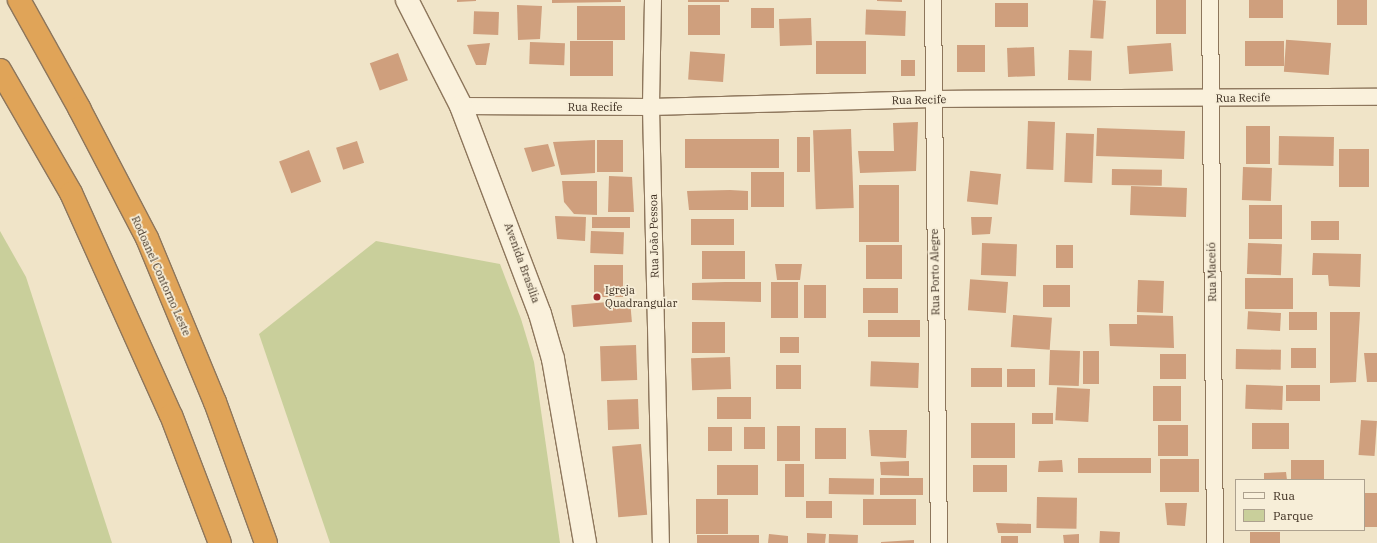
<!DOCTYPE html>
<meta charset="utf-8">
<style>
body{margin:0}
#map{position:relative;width:1377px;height:543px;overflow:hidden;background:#f0e4c8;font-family:"IBM Plex Serif",serif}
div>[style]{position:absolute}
.green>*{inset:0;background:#c9cf9b}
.building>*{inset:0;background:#cf9f7d;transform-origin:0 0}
.roads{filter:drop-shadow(1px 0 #8d765c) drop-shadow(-1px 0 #8d765c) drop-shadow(0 1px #8d765c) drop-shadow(0 -1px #8d765c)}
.street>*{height:16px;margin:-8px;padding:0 8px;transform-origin:8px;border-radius:8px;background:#faf1dc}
.secondary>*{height:22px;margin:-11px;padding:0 11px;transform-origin:11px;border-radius:11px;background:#faf1dc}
.highway>*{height:22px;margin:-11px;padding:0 11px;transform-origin:11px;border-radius:11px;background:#e0a458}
.dots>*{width:11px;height:11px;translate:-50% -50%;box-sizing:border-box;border:2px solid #f7eed8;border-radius:50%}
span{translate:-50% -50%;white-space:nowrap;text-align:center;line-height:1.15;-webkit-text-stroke:3.5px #f7eed8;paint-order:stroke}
.street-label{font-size:11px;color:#3d2e20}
.poi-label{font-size:11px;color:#3d2e20}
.left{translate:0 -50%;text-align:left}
.legend{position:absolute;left:1235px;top:479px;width:130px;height:52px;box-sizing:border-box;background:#f7eed8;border:1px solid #ada18e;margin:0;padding:5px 7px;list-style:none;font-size:12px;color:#3d2e20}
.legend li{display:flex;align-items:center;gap:8px;height:20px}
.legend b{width:20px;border:1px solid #ada18e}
</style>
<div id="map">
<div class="green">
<div style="clip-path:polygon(0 231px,26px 277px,112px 543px,0 543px)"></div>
<div style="clip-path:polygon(376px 241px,500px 264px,521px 319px,534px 362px,560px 543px,330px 543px,259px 334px)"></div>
</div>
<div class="building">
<div style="clip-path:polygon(457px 0,476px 0,476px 1px,457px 2px)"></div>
<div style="clip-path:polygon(552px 0,621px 0,621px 2px,552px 3px)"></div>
<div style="left:688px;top:0;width:41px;height:2px"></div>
<div style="clip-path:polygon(877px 0,902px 0,902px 2px,877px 1px)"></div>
<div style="left:1093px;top:0;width:13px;height:38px;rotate:4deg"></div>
<div style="left:1156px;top:0;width:30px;height:34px"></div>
<div style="left:1249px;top:0;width:34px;height:18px"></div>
<div style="left:1337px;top:0;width:30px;height:25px"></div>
<div style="left:995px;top:3px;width:33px;height:24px"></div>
<div style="clip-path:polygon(517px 5px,542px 6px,540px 39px,518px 40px)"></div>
<div style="left:688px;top:5px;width:32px;height:30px"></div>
<div style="left:577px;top:6px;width:48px;height:34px"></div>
<div style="left:751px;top:8px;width:23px;height:20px"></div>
<div style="left:906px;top:11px;width:25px;height:40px;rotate:92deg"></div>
<div style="left:499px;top:12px;width:23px;height:25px;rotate:92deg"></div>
<div style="left:811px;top:18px;width:27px;height:32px;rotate:88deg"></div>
<div style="left:570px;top:41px;width:43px;height:35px"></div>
<div style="left:866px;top:41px;width:33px;height:50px;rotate:90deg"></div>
<div style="left:1245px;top:41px;width:39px;height:25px"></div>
<div style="left:530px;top:42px;width:35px;height:22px;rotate:2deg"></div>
<div style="clip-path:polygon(490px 43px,486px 65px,476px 65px,467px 45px)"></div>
<div style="left:1171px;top:43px;width:28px;height:44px;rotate:86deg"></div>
<div style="left:1331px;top:43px;width:32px;height:45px;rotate:94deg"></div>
<div style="left:957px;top:45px;width:28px;height:27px"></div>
<div style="left:1034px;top:47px;width:29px;height:27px;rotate:88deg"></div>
<div style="left:1069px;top:50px;width:23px;height:30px;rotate:2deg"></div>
<div style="left:398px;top:53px;width:29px;height:30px;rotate:70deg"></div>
<div style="left:725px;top:54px;width:28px;height:35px;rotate:94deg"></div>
<div style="left:915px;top:60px;width:16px;height:14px;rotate:90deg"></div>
<div style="left:1028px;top:121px;width:27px;height:48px;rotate:2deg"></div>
<div style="clip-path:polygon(918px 122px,916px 171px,860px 173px,858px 151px,894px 151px,893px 123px)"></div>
<div style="left:1246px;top:126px;width:24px;height:38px"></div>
<div style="left:851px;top:129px;width:79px;height:38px;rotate:88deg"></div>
<div style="left:1185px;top:131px;width:28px;height:88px;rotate:92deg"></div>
<div style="left:1066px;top:133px;width:28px;height:49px;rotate:2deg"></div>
<div style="left:1279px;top:136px;width:55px;height:29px;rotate:1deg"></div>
<div style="left:797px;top:137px;width:13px;height:35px"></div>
<div style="left:685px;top:139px;width:94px;height:29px"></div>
<div style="clip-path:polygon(595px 140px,595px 173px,561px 175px,553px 142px)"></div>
<div style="left:597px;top:140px;width:26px;height:32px"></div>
<div style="left:357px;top:141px;width:23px;height:22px;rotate:72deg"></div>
<div style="clip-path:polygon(548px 144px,555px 166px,532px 172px,524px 148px)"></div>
<div style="left:1339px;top:149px;width:30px;height:38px"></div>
<div style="left:309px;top:150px;width:34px;height:32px;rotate:69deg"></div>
<div style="left:1243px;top:167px;width:29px;height:33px;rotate:2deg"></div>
<div style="left:1112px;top:169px;width:50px;height:16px;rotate:1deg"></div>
<div style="left:751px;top:172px;width:33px;height:35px"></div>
<div style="left:1001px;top:174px;width:31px;height:31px;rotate:96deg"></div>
<div style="clip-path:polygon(609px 176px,632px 177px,634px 212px,608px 212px)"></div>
<div style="clip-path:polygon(562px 181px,597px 181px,597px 215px,574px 214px,564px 202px)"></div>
<div style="left:899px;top:185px;width:57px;height:40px;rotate:90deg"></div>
<div style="left:1187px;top:188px;width:29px;height:56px;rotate:92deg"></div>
<div style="clip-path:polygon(730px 190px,748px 191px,748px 210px,689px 210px,687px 191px)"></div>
<div style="left:1249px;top:205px;width:33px;height:34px"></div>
<div style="clip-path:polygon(555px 216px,586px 217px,585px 241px,557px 239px)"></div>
<div style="left:592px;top:217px;width:38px;height:11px"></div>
<div style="clip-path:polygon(971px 217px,992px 217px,990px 234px,972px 235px)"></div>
<div style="left:691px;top:219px;width:43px;height:26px"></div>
<div style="left:1311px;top:221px;width:28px;height:19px"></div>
<div style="left:591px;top:231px;width:33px;height:22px;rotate:2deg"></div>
<div style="left:982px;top:243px;width:35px;height:32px;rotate:2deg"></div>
<div style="left:1248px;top:243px;width:34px;height:31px;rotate:2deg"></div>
<div style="left:866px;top:245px;width:36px;height:34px"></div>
<div style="left:1056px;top:245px;width:17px;height:23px"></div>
<div style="left:702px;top:251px;width:43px;height:28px"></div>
<div style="clip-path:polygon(1313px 253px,1361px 254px,1360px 287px,1329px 286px,1328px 275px,1312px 275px)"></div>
<div style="clip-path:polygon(775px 264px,802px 264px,800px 280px,777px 280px)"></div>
<div style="left:594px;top:265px;width:29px;height:32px"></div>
<div style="left:1245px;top:278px;width:48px;height:31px"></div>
<div style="left:1138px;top:280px;width:26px;height:32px;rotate:2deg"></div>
<div style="clip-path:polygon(725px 282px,761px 282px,761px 302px,692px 300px,692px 283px)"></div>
<div style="left:771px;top:282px;width:27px;height:36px"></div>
<div style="left:1008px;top:282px;width:31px;height:38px;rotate:94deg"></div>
<div style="left:804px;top:285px;width:22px;height:33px"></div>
<div style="left:1043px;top:285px;width:27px;height:22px"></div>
<div style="left:863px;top:288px;width:35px;height:25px"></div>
<div style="left:630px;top:300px;width:22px;height:59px;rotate:85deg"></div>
<div style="left:1289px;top:312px;width:28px;height:18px"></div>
<div style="clip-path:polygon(1330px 312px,1360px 312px,1356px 382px,1330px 383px)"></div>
<div style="left:1281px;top:313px;width:18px;height:33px;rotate:93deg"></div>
<div style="left:1013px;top:315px;width:39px;height:32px;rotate:4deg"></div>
<div style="clip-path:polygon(1137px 315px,1173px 316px,1174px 348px,1110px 346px,1109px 324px,1137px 324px)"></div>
<div style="left:868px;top:320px;width:52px;height:17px"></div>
<div style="left:692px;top:322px;width:33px;height:31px"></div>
<div style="left:780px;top:337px;width:19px;height:16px"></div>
<div style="left:636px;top:345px;width:35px;height:36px;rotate:88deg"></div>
<div style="left:1291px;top:348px;width:25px;height:20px"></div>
<div style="left:1236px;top:349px;width:45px;height:20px;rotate:1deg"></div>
<div style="left:1080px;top:351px;width:35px;height:30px;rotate:92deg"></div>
<div style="left:1083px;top:351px;width:16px;height:33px"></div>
<div style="clip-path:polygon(1364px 353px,1377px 353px,1377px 382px,1367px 382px)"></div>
<div style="left:1160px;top:354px;width:26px;height:25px"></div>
<div style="left:730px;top:357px;width:32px;height:39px;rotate:88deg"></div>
<div style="left:919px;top:363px;width:25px;height:48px;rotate:92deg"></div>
<div style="left:776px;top:365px;width:25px;height:24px"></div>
<div style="left:1002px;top:368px;width:19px;height:31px;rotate:90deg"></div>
<div style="left:1007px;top:369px;width:28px;height:18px"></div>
<div style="left:1286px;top:385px;width:34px;height:16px"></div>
<div style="left:1181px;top:386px;width:35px;height:28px;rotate:90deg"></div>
<div style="left:1283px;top:386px;width:24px;height:37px;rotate:92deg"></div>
<div style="left:1090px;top:389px;width:33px;height:33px;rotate:93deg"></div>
<div style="left:717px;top:397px;width:34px;height:22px"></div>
<div style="left:638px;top:399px;width:30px;height:31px;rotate:88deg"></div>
<div style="left:1032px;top:413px;width:21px;height:11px"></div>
<div style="left:1361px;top:420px;width:16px;height:35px;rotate:4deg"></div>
<div style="left:971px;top:423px;width:44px;height:35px"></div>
<div style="left:1289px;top:423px;width:26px;height:37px;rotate:90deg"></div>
<div style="left:1158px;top:425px;width:30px;height:31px"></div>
<div style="left:777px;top:426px;width:23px;height:35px"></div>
<div style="left:708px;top:427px;width:24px;height:24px"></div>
<div style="left:744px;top:427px;width:21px;height:22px"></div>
<div style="left:846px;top:428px;width:31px;height:31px;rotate:90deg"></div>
<div style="clip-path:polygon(869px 430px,907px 430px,906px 458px,871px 456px)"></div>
<div style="left:641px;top:444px;width:71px;height:29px;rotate:85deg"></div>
<div style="left:1151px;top:458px;width:15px;height:73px;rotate:90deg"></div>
<div style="left:1160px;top:459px;width:39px;height:33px"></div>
<div style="clip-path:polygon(1062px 460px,1063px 472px,1038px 472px,1039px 461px)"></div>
<div style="left:1291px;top:460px;width:33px;height:20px"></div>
<div style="clip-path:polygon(909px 461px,909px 476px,881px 475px,880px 462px)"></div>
<div style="left:785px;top:464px;width:19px;height:33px"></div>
<div style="left:717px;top:465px;width:41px;height:30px"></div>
<div style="left:973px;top:465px;width:34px;height:27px"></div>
<div style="clip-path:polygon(1286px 472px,1287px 480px,1264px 480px,1264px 473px)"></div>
<div style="left:829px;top:478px;width:45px;height:16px;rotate:1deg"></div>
<div style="left:923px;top:478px;width:17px;height:43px;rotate:90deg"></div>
<div style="left:1364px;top:493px;width:13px;height:34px"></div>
<div style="left:1037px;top:497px;width:40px;height:31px;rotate:1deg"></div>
<div style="left:696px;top:499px;width:32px;height:35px"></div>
<div style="left:916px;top:499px;width:26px;height:53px;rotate:90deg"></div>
<div style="left:806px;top:501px;width:26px;height:17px"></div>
<div style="clip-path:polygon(1165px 503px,1187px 503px,1185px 526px,1167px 525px)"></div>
<div style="clip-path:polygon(996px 523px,1031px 524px,1031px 533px,998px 533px)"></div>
<div style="left:1100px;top:531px;width:20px;height:12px;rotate:3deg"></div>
<div style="left:1280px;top:532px;width:11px;height:30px;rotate:90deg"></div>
<div style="clip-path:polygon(807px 533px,826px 534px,825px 543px,807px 543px)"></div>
<div style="clip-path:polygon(769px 534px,788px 536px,788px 543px,768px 543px)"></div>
<div style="left:829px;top:534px;width:29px;height:9px;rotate:2deg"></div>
<div style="clip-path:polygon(1079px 534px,1079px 543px,1064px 543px,1063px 535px)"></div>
<div style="left:759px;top:535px;width:8px;height:62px;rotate:90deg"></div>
<div style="left:1001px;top:536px;width:17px;height:7px"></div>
<div style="clip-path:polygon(914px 540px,914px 543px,881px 543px,881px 542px)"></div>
</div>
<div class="roads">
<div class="street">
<div style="left:653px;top:0;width:107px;rotate:91.1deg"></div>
<div style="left:651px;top:107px;width:436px;rotate:88.7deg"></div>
<div style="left:933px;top:0;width:543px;rotate:89.37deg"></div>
<div style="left:1210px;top:0;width:543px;rotate:89.47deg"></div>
<div style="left:461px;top:106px;width:190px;rotate:0.3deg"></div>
<div style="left:651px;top:107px;width:283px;rotate:-1.6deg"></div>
<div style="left:934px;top:99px;width:443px;rotate:-0.3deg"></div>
</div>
<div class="secondary">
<div style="left:407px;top:0;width:119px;rotate:63deg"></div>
<div style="left:461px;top:106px;width:222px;rotate:69.2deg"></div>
<div style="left:540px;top:314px;width:47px;rotate:73.9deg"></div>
<div style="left:553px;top:359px;width:187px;rotate:80.1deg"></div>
</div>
<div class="highway">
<div style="left:19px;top:0;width:124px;rotate:60.9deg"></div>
<div style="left:79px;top:108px;width:147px;rotate:62.4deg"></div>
<div style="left:147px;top:238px;width:178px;rotate:67.5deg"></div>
<div style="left:215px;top:402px;width:150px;rotate:70.1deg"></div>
<div style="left:0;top:70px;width:142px;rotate:60deg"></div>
<div style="left:71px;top:193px;width:243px;rotate:65.8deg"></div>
<div style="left:171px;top:415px;width:137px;rotate:69.1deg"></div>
</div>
</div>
<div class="dots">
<div style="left:597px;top:297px;background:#9e2a2b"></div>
</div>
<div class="street-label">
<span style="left:1243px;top:98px;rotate:-1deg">Rua Recife</span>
<span style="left:919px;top:100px;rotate:-1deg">Rua Recife</span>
<span style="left:595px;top:107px">Rua Recife</span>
<span style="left:654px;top:236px;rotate:-91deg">Rua João Pessoa</span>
<span style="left:522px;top:263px;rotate:70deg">Avenida Brasília</span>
<span style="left:935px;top:272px;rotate:-91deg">Rua Porto Alegre</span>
<span style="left:1212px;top:272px;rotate:-91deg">Rua Maceió</span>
<span style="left:161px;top:276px;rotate:66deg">Rodoanel Contorno Leste</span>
</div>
<div class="poi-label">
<span class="left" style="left:605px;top:297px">Igreja<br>Quadrangular</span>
</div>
<ul class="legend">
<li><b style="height:5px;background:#faf1dc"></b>Rua</li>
<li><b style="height:11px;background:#c9cf9b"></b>Parque</li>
</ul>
</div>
